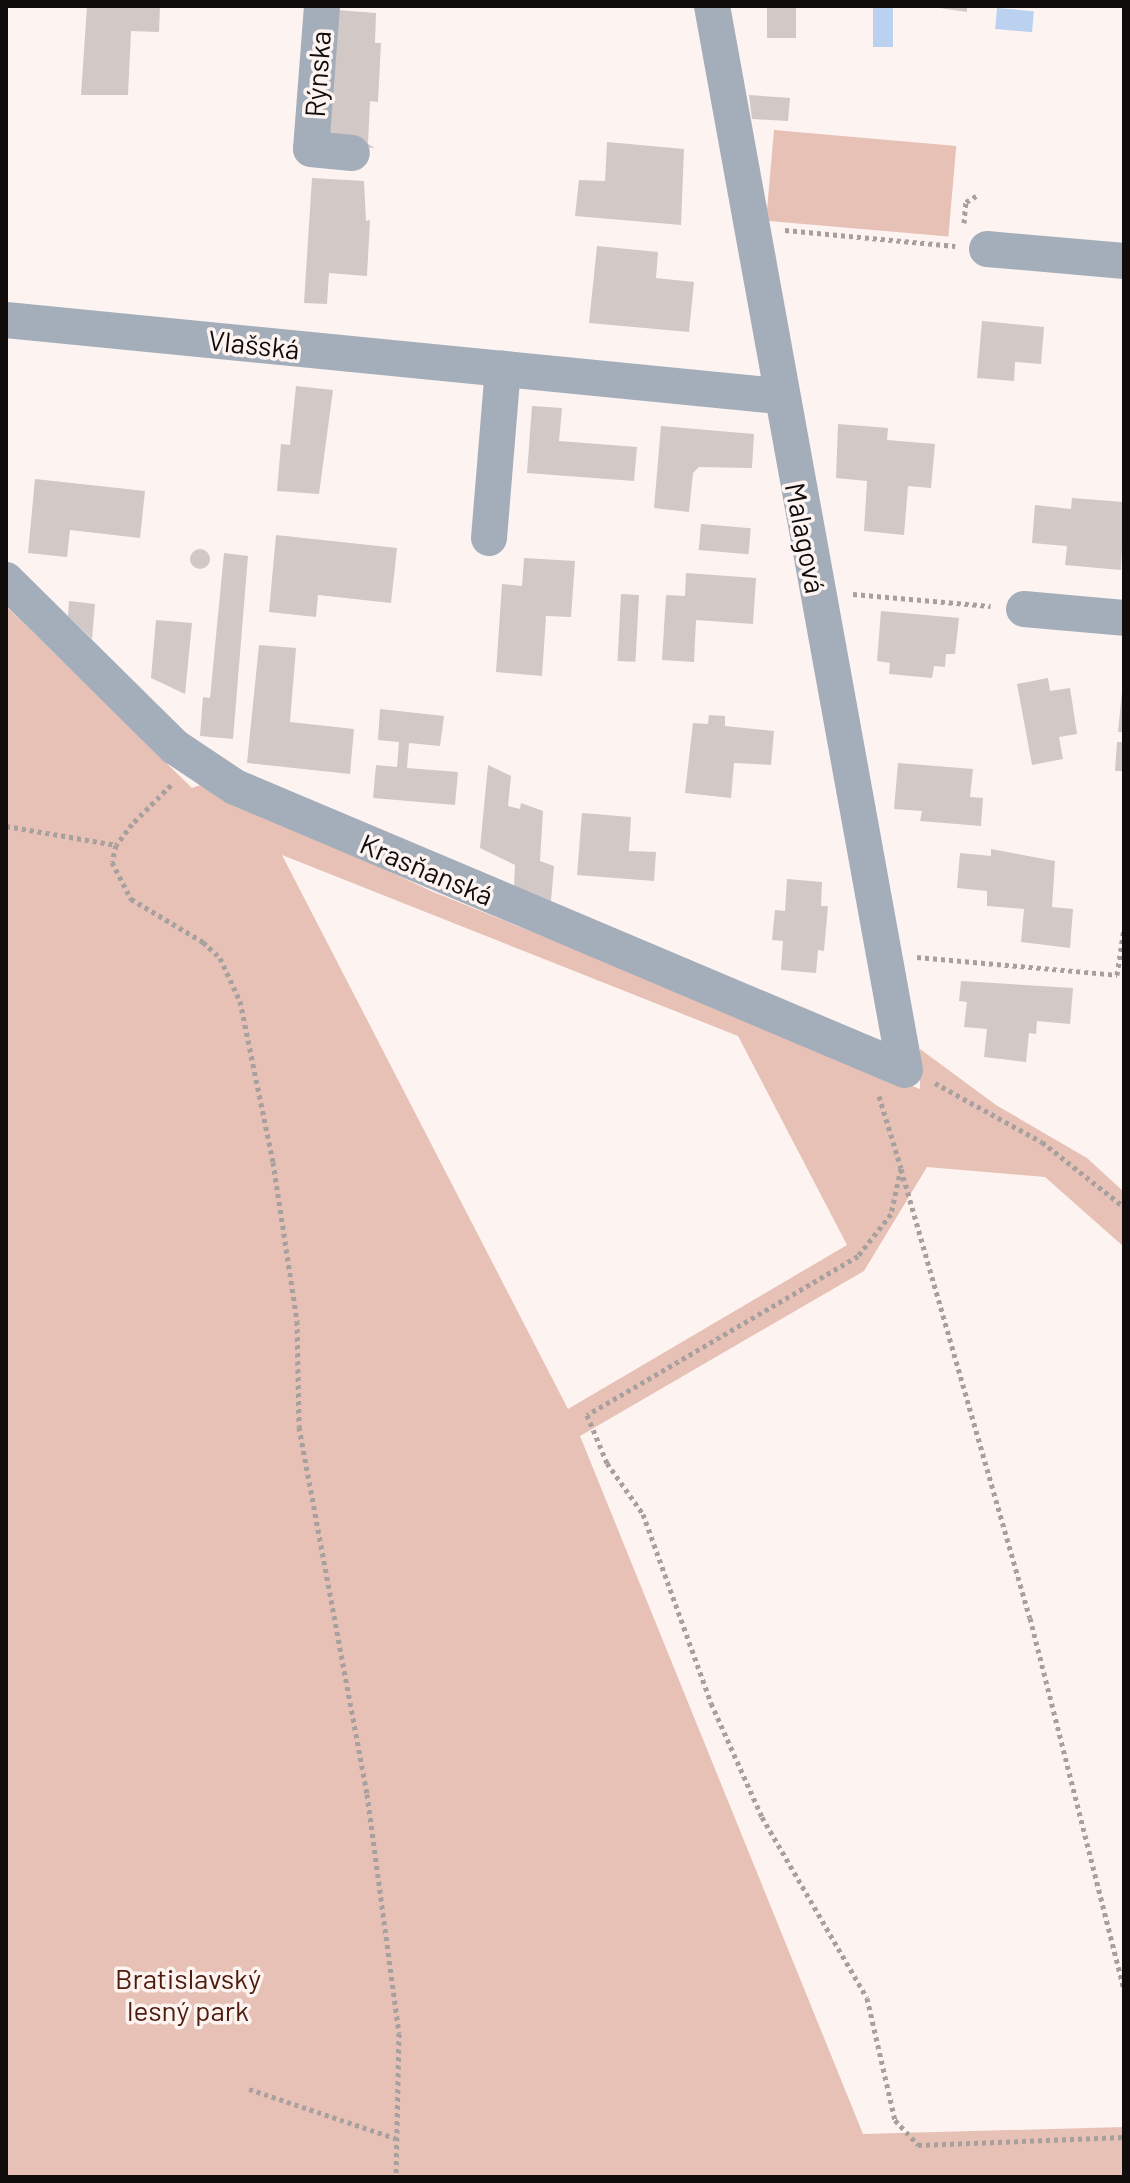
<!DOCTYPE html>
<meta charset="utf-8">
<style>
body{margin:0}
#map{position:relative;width:1130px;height:2183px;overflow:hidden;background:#fdf4f1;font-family:Barlow,sans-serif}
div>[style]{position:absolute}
.green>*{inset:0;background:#e7c1b6;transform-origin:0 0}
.water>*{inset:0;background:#bad1ef;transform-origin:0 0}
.building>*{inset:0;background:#d2c8c6;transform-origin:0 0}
.round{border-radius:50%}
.path>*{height:5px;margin-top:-2.5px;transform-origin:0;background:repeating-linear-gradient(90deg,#a7a09e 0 4px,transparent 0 8px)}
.street>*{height:36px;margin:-18px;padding:0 18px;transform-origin:18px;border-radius:18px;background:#a4aebb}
span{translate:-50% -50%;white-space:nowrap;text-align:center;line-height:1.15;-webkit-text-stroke:7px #fdf4f1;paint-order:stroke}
.street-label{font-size:28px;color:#0f0c0b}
.park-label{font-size:28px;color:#4d1c0e}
.frame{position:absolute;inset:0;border:8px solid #0f0c0b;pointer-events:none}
</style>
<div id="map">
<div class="green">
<div style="left:774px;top:130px;width:183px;height:91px;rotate:5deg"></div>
<div style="clip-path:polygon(evenodd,6px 606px,192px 788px,203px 784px,431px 891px,920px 1089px,920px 1049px,996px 1105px,1087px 1158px,1124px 1192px,1124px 1247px,1045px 1177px,927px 1167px,864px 1271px,580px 1436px,863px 2134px,1124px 2127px,1124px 2177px,6px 2177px,6px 606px,282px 855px,738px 1036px,847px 1245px,568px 1409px,282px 855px)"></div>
</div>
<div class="water">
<div style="left:873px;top:6px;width:20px;height:41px"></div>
<div style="left:997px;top:8px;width:37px;height:21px;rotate:5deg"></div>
</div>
<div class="building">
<div style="clip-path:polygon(87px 6px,160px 6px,159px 32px,131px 31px,128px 95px,81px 95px)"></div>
<div style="left:767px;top:6px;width:29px;height:32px"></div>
<div style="clip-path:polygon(926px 6px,967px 6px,967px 12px)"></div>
<div style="clip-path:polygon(337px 10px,376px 13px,375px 43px,381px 43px,378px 102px,370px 101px,368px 144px,375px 148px,329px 145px)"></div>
<div style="clip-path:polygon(749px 95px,790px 98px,788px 121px,752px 119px)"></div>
<div style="clip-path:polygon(607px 142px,684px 149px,681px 225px,575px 216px,579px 180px,605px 181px)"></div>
<div style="clip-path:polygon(312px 178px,364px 181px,366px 221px,370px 220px,367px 276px,329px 273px,327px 304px,304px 303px)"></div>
<div style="clip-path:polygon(597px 246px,658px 252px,656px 278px,694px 282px,689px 332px,589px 323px)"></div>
<div style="clip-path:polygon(982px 321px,1044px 327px,1041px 364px,1015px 362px,1014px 381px,977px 378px)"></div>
<div style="clip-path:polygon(296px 386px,333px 390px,319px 494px,277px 491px,281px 444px,290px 445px)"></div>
<div style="clip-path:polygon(532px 406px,562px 408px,559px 441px,637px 447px,634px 481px,527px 473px)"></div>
<div style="clip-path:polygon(838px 424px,888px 428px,887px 440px,935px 444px,931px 488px,908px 486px,904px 535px,864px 531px,867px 481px,836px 478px)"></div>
<div style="clip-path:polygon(661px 426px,754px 434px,752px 468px,699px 467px,693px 473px,689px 512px,654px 508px)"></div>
<div style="clip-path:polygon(35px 479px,145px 491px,140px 538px,70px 530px,67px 557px,28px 553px)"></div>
<div style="clip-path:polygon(1072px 498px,1124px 502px,1121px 570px,1065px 565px,1067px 546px,1032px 543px,1035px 505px,1071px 509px)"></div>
<div style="left:701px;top:524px;width:50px;height:26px;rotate:5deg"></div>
<div style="clip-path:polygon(276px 535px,397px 548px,391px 603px,318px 595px,316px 617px,269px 612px)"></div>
<div class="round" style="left:190px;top:549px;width:20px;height:20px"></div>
<div style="clip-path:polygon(224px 553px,248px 556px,233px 739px,200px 736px,203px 697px,210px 698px)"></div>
<div style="clip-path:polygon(524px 558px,575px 561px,571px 617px,546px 616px,542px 676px,496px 672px,502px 584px,522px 586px)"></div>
<div style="clip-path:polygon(686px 573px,756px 578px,753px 624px,696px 620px,694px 662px,662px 660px,666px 595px,685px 596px)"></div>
<div style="left:621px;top:594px;width:18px;height:67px;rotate:3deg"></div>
<div style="clip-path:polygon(69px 601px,95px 604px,92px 639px,68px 616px)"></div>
<div style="clip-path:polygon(881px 611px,959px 618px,955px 654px,946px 654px,945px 667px,934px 666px,932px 678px,889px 674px,890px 663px,877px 661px)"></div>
<div style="clip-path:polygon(156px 620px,192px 623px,185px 694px,151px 678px)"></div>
<div style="clip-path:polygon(259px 645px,296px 648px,290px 722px,354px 729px,350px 774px,247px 763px)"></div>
<div style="clip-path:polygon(1048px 678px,1050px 691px,1070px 688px,1077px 734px,1059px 737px,1063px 759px,1032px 765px,1017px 684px)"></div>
<div style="clip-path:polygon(1122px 692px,1124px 692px,1124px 732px,1118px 732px)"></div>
<div style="clip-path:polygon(380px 709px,444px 716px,440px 746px,409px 743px,407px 768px,458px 772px,455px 805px,373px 798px,376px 765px,397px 767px,399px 742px,378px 740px)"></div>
<div style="clip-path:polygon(709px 715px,725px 716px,725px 726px,774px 731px,771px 765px,734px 763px,731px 798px,685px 793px,693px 723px,708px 724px)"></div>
<div style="clip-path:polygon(1117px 742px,1124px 742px,1124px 771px,1115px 771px)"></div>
<div style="clip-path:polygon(898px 763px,973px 769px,970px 797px,983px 798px,981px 826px,920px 821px,922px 811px,894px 809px)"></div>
<div style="clip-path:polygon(488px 765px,511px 776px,508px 806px,520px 809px,521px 803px,543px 811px,540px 861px,554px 866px,551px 901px,514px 887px,515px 865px,480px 848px)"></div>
<div style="clip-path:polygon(582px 813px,631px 817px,629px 851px,656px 852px,654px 881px,577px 875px)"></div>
<div style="clip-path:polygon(991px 849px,1055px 861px,1052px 907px,1073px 909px,1070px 948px,1021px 942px,1024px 909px,987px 906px,987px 891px,957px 888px,960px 853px,991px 856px)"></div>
<div style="clip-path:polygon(787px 879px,822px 882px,821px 906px,828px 906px,824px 951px,818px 950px,816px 973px,781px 970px,783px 941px,772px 940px,775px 910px,785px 911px)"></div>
<div style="clip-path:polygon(961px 981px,1073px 988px,1070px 1024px,1037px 1021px,1036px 1034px,1029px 1033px,1026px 1062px,984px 1057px,987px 1029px,964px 1027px,967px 1002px,959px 1001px)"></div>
</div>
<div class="path">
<div style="left:964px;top:223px;width:21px;rotate:-85deg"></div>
<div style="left:966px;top:202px;width:12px;rotate:-31deg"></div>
<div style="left:785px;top:230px;width:171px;rotate:5.4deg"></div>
<div style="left:853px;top:594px;width:138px;rotate:5deg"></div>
<div style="left:171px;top:785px;width:55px;rotate:135deg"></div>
<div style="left:132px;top:824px;width:26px;rotate:127deg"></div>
<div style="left:116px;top:845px;width:17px;rotate:103deg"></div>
<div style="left:112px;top:862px;width:42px;rotate:62.8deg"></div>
<div style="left:131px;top:899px;width:84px;rotate:30.8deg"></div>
<div style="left:203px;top:942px;width:23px;rotate:43deg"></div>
<div style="left:220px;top:958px;width:47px;rotate:65.1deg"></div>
<div style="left:240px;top:1001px;width:164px;rotate:78.4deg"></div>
<div style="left:273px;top:1162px;width:161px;rotate:81.4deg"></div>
<div style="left:297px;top:1321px;width:106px;rotate:88.9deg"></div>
<div style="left:299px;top:1427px;width:373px;rotate:79.5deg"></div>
<div style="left:367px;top:1794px;width:241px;rotate:82.4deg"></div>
<div style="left:399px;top:2033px;width:144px;rotate:91.2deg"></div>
<div style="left:6px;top:826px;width:112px;rotate:9.8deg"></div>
<div style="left:917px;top:957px;width:201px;rotate:5.1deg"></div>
<div style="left:1117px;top:975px;width:48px;rotate:-81.5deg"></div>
<div style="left:935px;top:1083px;width:122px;rotate:28.9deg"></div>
<div style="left:1042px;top:1142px;width:105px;rotate:38.4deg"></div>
<div style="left:879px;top:1096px;width:75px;rotate:73deg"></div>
<div style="left:901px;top:1168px;width:47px;rotate:102.3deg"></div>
<div style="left:891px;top:1214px;width:53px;rotate:128.2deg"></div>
<div style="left:858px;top:1256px;width:314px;rotate:149.6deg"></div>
<div style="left:587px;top:1415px;width:52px;rotate:67.4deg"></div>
<div style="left:607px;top:1463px;width:62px;rotate:54.8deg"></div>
<div style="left:643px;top:1514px;width:201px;rotate:70.2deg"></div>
<div style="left:711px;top:1703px;width:125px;rotate:65.9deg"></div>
<div style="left:762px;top:1817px;width:209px;rotate:59.9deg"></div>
<div style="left:867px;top:1998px;width:125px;rotate:77.1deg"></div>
<div style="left:895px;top:2120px;width:34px;rotate:47deg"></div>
<div style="left:918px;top:2145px;width:206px;rotate:-2.2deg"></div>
<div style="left:901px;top:1169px;width:467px;rotate:74deg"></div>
<div style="left:1030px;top:1618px;width:384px;rotate:75.8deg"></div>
<div style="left:249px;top:2089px;width:154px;rotate:18.6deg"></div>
</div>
<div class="street">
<div style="left:322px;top:6px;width:143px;rotate:94.4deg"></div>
<div style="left:311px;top:149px;width:41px;rotate:5.6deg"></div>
<div style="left:712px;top:6px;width:1081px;rotate:79.72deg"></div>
<div style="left:987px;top:249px;width:138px;rotate:5deg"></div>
<div style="left:6px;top:320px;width:777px;rotate:5.62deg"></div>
<div style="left:489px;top:538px;width:170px;rotate:-85.3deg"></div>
<div style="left:6px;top:580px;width:238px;rotate:44.7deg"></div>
<div style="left:175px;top:747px;width:72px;rotate:33.7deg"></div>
<div style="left:235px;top:787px;width:727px;rotate:22.9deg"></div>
<div style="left:1024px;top:609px;width:100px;rotate:5.1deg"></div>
</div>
<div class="street-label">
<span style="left:317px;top:74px;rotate:-86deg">Rýnska</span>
<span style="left:254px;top:344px;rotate:6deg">Vlašská</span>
<span style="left:806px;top:538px;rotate:79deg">Malagová</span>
<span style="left:427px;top:869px;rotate:23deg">Krasňanská</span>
</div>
<div class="park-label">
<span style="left:188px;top:1994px">Bratislavský<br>lesný park</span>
</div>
<div class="frame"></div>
</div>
